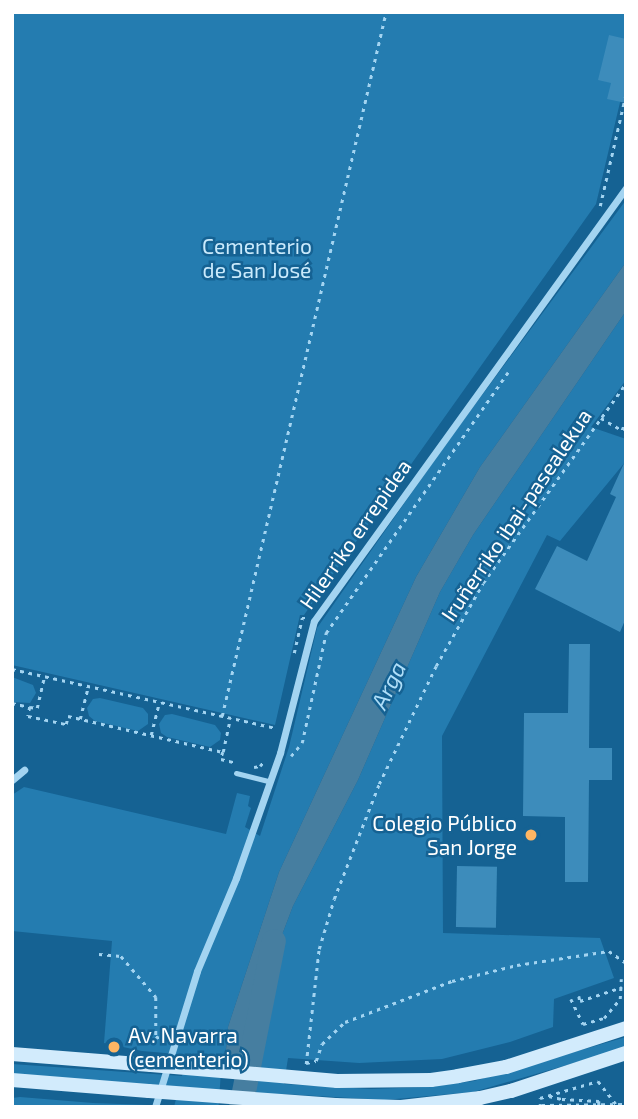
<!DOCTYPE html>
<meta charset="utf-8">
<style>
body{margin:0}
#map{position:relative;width:638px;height:1119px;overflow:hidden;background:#156293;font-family:"Exo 2",sans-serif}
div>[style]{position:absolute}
.green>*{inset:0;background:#247cb0}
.water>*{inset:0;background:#467ea0}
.pier>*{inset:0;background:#156293;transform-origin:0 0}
.river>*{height:24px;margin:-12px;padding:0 12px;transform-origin:12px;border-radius:12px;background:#467ea0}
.building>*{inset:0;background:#3d8cbb;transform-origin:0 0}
.path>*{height:2.5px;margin-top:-1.25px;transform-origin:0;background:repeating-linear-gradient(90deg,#a3d4f1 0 3.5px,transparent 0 8.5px)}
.service>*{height:5px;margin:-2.5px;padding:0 2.5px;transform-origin:2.5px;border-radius:2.5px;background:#a3d4f1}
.minor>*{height:7px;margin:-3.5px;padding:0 3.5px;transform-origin:3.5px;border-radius:3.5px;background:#a3d4f1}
.secondary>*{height:14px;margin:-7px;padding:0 7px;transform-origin:7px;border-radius:7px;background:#d2ebfc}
.secondary-bridge>*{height:14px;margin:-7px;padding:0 7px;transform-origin:7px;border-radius:7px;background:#d2ebfc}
.dots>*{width:19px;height:19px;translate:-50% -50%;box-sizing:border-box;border:4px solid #156293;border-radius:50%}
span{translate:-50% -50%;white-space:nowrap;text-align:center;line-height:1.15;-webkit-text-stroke:5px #156293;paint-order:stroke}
.park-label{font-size:21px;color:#caeafc}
.street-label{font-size:21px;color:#fff}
.poi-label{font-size:21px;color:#fff}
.right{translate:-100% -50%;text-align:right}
.left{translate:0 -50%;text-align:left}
.water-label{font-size:23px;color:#afdef8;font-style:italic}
.frame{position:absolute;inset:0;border:14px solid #fff;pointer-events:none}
</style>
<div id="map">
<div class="green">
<div style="clip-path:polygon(12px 12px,626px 12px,626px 77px,596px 204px,304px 615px,300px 615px,275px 725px,12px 665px)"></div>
<div style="clip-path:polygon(626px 200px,626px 262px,480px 467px,416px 577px,279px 872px,228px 1027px,223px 1079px,245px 1081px,250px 1019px,293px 906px,358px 780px,440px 592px,473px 535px,626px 311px,626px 380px,591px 427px,626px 439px,626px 461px,560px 541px,547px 535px,442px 736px,443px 933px,600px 938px,614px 978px,554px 999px,553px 1027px,510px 1042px,442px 1059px,359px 1063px,288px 1058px,284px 1084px,371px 1089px,426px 1087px,474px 1081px,626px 1037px,626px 1048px,473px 1092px,385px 1100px,283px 1094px,281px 1107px,174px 1107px,179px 1087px,12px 1074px,12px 1064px,182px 1076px,188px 1055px,142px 1051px,104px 1043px,112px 941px,12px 931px,12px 795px,24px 787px,226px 834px,237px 793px,250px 796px,248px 806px,251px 808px,245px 827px,260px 836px,289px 747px,317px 628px,443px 448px)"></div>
<div style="clip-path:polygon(12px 677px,33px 685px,36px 693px,30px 703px,12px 702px)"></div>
<div style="clip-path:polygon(100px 698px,143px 708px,148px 714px,148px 724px,138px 731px,95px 721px,89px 716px,87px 708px,93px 699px)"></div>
<div style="clip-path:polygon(172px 714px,215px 725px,221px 733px,220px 740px,210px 747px,167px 737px,161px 733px,159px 724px,165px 715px)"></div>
<div style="clip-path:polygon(20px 1097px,93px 1103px,148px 1105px,12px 1107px,12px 1098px)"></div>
</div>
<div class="water">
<div style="clip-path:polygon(626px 262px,626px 311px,473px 535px,440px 592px,358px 780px,293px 906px,250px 1019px,243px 1107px,221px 1107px,228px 1027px,279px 872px,416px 577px,480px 467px)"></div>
</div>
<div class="pier">
<div style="left:222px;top:1057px;width:28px;height:50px;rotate:4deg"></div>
</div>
<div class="river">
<div style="left:241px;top:1107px;width:169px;rotate:-78.8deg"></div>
</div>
<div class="building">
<div style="clip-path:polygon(609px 35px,626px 39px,626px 103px,607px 99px,611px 83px,598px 80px)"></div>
<div style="clip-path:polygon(626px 459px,626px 618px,620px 632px,535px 589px,557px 546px,587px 561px,616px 497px,610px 494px)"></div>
<div style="clip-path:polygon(569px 644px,590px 644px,589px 748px,612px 748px,612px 780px,589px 780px,588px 882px,565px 882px,565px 817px,523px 816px,524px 713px,568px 713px)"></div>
<div style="left:457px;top:866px;width:40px;height:61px;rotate:1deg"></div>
</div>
<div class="path">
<div style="left:600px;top:206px;width:116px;rotate:-77deg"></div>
<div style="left:601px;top:418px;width:24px;rotate:30deg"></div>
<div style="left:622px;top:430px;width:11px;rotate:-68deg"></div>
<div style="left:294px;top:653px;width:36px;rotate:-77deg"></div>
<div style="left:302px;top:618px;width:3px"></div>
<div style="left:12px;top:669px;width:271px;rotate:12.6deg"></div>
<div style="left:12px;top:703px;width:18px;rotate:13deg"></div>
<div style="left:30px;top:707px;width:9px;rotate:103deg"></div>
<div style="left:28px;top:716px;width:39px;rotate:12deg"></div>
<div style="left:66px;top:724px;width:8px;rotate:-76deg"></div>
<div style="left:68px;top:716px;width:159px;rotate:13.1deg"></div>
<div style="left:223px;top:752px;width:7px;rotate:106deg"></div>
<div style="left:221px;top:759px;width:16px;rotate:14deg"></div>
<div style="left:30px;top:707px;width:7px;rotate:8deg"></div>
<div style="left:37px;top:708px;width:32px;rotate:-77deg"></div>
<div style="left:222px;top:716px;width:723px;rotate:-76.89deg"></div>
<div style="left:80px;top:719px;width:34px;rotate:-76deg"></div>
<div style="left:151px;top:735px;width:34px;rotate:-76deg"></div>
<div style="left:223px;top:752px;width:35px;rotate:-78deg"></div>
<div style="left:291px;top:756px;width:17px;rotate:-50deg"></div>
<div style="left:302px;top:743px;width:113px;rotate:-77.7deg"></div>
<div style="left:326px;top:633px;width:318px;rotate:-55.1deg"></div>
<div style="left:254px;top:767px;width:6px;rotate:-9deg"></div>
<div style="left:260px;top:766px;width:8px;rotate:-50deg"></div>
<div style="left:99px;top:954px;width:22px;rotate:5deg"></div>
<div style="left:121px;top:956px;width:54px;rotate:49.5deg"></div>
<div style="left:156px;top:997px;width:39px;rotate:90deg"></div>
<div style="left:156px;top:1036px;width:11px;rotate:34deg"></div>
<div style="left:579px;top:996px;width:5px;rotate:79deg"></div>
<div style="left:580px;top:1001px;width:44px;rotate:-18.4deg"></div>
<div style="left:571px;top:999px;width:28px;rotate:64deg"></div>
<div style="left:583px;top:1024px;width:22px;rotate:-16deg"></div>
<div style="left:604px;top:1018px;width:25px;rotate:-50deg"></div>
<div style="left:620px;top:999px;width:20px;rotate:-87deg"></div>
<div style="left:306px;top:1063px;width:10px;rotate:-11deg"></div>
<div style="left:316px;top:1061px;width:18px;rotate:-71deg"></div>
<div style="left:322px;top:1044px;width:32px;rotate:-44deg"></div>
<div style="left:345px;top:1022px;width:115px;rotate:-21deg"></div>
<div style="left:452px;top:981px;width:67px;rotate:-13.8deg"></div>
<div style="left:517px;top:965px;width:93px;rotate:-8.7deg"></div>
<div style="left:609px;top:951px;width:21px;rotate:35deg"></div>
<div style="left:306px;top:1064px;width:116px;rotate:-83.6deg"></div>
<div style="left:319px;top:949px;width:52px;rotate:-73.3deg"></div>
<div style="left:334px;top:899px;width:123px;rotate:-68.6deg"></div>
<div style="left:379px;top:784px;width:131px;rotate:-64.2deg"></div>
<div style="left:436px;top:666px;width:95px;rotate:-60.5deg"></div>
<div style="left:483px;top:583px;width:246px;rotate:-54.4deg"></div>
<div style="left:549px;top:1096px;width:13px;rotate:13deg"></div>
<div style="left:562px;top:1099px;width:37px;rotate:3deg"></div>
<div style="left:599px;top:1101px;width:5px;rotate:90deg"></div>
<div style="left:542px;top:1105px;width:84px;rotate:-0.7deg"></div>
<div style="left:540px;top:1107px;width:9px;rotate:-90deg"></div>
<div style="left:540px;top:1098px;width:60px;rotate:-16.3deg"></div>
<div style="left:598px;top:1081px;width:29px;rotate:52deg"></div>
</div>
<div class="service">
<div style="left:236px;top:773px;width:33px;rotate:14deg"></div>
</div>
<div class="minor">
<div style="left:12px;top:780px;width:16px;rotate:-40deg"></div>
<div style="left:155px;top:1107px;width:142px;rotate:-72.8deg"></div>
<div style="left:197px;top:971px;width:101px;rotate:-67.2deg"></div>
<div style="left:236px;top:878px;width:133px;rotate:-70.6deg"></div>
<div style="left:280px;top:753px;width:136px;rotate:-75.6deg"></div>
<div style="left:314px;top:621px;width:534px;rotate:-54.23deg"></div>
</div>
<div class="secondary">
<div style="left:12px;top:1054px;width:139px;rotate:4.5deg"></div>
<div style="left:12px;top:1080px;width:137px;rotate:4.6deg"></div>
<div style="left:337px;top:1081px;width:94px;rotate:-0.6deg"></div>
<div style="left:431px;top:1080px;width:27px;rotate:-8deg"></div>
<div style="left:458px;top:1076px;width:49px;rotate:-10.6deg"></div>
<div style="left:506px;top:1067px;width:126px;rotate:-18deg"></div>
<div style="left:335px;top:1105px;width:66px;rotate:1.7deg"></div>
<div style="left:401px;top:1107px;width:80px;rotate:-6.5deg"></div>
<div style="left:480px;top:1098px;width:32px;rotate:-13deg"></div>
<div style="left:511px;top:1091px;width:121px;rotate:-18.3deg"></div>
</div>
<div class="secondary-bridge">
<div style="left:151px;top:1065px;width:187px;rotate:4.9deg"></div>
<div style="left:149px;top:1091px;width:187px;rotate:4.3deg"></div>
</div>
<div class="dots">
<div style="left:531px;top:835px;background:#ffb663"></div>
<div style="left:114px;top:1047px;background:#ffb663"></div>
</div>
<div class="park-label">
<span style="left:257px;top:258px">Cementerio<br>de San José</span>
</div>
<div class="street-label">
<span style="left:516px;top:515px;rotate:-56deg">Iruñerriko ibai-pasealekua</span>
<span style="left:355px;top:534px;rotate:-55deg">Hilerriko errepidea</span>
</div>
<div class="poi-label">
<span class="right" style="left:517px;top:835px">Colegio Público<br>San Jorge</span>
<span class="left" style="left:128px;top:1047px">Av. Navarra<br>(cementerio)</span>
</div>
<div class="water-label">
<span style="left:388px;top:685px;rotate:-64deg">Arga</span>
</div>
<div class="frame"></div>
</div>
